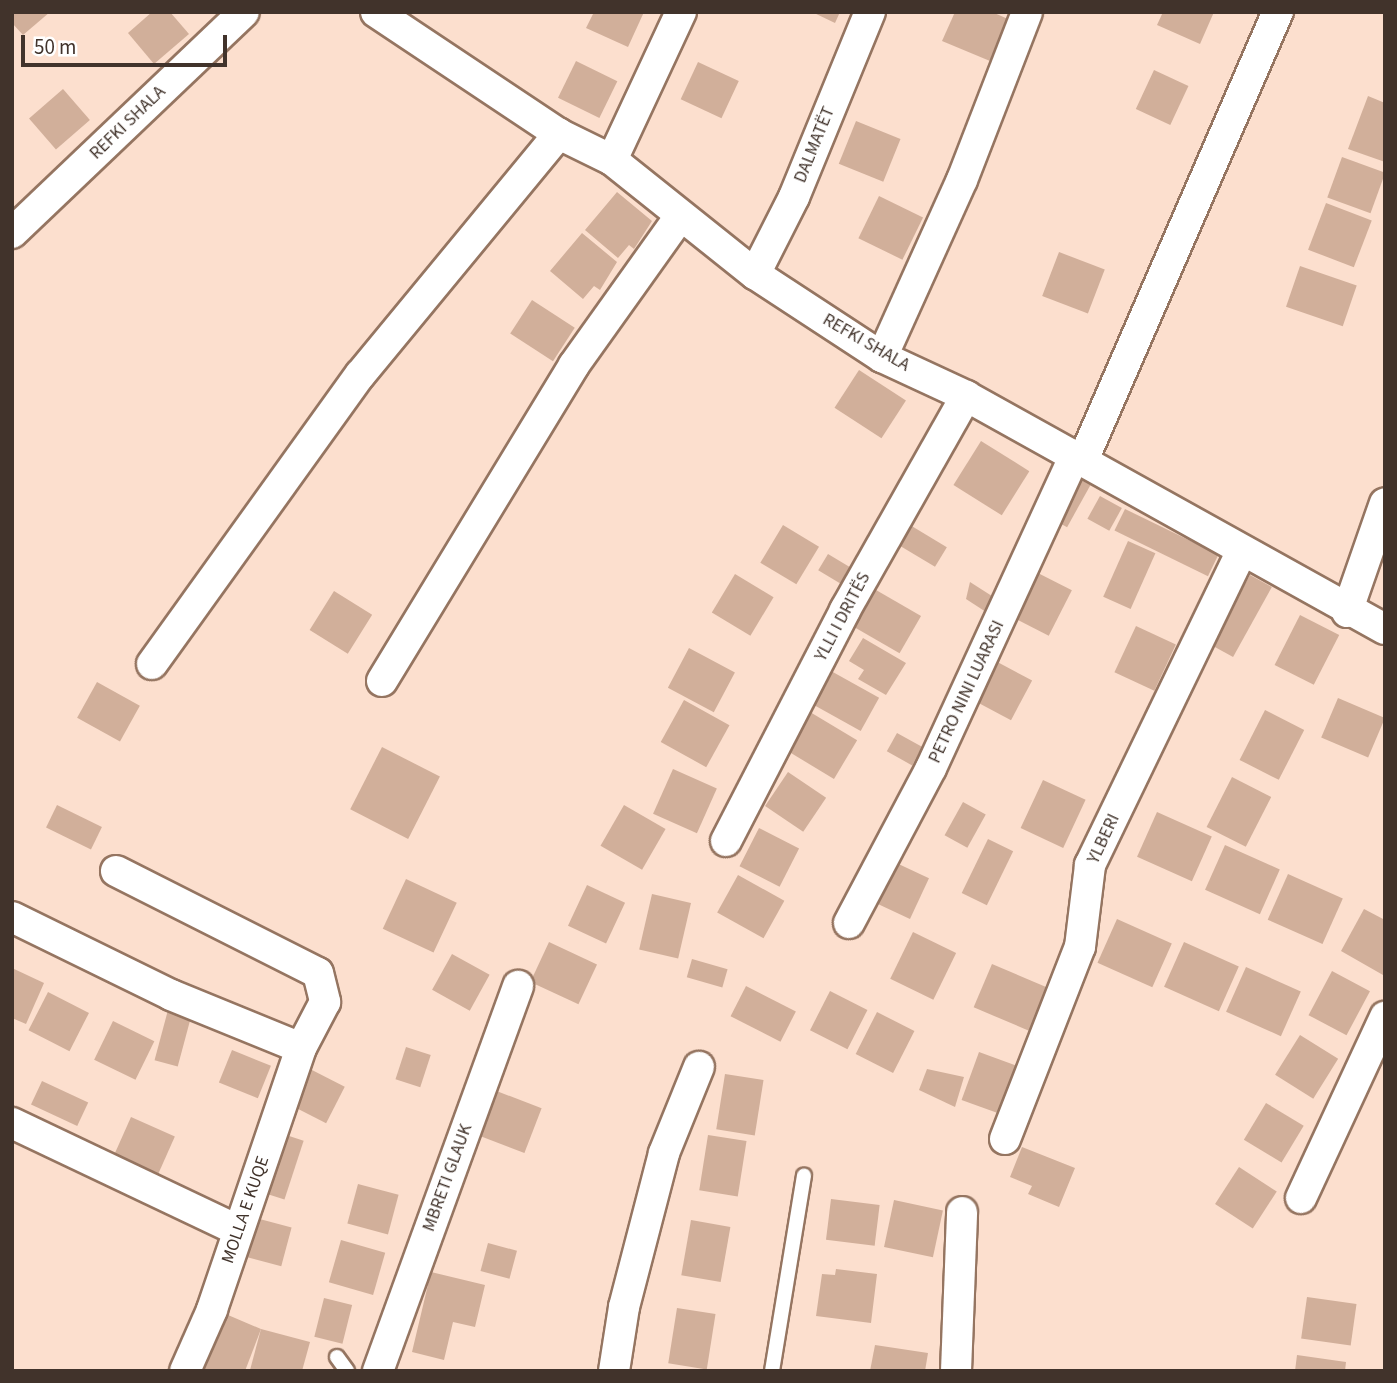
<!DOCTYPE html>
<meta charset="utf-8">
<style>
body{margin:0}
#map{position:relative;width:1397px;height:1383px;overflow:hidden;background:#fcdfce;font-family:"Source Sans 3",sans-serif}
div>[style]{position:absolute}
.building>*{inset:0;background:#d1af9a;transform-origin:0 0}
.roads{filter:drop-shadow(2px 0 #957561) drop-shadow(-2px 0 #957561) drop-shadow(0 2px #957561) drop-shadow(0 -2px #957561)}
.lane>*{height:14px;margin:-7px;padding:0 7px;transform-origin:7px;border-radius:7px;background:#fff}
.street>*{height:30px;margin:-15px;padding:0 15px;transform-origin:15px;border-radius:15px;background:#fff}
span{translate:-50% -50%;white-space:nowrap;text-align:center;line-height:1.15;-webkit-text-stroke:5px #fff;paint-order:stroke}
.street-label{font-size:18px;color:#41332b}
.frame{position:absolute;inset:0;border:14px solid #41332b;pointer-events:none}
.scale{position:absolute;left:21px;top:35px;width:206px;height:32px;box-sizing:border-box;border:4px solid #41332b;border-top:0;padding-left:9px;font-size:21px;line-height:24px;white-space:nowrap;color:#41332b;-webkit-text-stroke:5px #fff;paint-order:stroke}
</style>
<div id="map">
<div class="building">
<div style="clip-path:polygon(12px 12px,50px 12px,23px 35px,12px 23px)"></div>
<div style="clip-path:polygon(152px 12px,170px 12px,189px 34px,154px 64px,128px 33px)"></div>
<div style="clip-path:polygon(594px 12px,644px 12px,628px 47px,586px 28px)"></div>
<div style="clip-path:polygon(812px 12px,840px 12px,835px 23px)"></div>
<div style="clip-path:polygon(955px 12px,992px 12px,1008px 19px,990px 61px,942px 41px)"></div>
<div style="clip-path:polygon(1163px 12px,1214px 12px,1200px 44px,1157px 25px)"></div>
<div style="left:576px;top:61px;width:46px;height:41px;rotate:26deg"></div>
<div style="left:698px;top:62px;width:45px;height:41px;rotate:25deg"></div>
<div style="left:1154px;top:70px;width:38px;height:43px;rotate:25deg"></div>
<div style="left:63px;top:89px;width:41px;height:45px;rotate:49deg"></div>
<div style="clip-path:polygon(1368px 96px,1385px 103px,1385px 162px,1348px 149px)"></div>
<div style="left:856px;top:121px;width:48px;height:46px;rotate:22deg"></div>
<div style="left:1342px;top:157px;width:46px;height:43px;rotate:20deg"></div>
<div style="clip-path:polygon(617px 192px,652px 221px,634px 249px,629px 245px,618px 258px,585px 230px)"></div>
<div style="left:879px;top:196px;width:49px;height:47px;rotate:26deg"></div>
<div style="left:1326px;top:203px;width:49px;height:50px;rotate:21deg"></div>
<div style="clip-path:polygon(582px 233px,617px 262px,600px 290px,594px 286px,583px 299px,550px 271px)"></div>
<div style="left:1059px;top:252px;width:49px;height:47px;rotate:21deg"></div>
<div style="left:1300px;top:266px;width:60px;height:43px;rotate:19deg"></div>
<div style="left:532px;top:300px;width:51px;height:40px;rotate:33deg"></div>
<div style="left:859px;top:370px;width:56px;height:45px;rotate:33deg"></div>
<div style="left:981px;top:441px;width:57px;height:52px;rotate:32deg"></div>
<div style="left:1072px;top:475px;width:21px;height:48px;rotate:29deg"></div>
<div style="left:1100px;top:496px;width:25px;height:26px;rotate:29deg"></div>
<div style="left:1125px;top:509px;width:104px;height:24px;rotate:26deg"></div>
<div style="left:783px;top:525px;width:42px;height:44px;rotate:31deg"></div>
<div style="left:910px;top:525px;width:43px;height:23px;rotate:31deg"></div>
<div style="left:1128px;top:541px;width:30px;height:61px;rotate:24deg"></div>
<div style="left:828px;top:554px;width:35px;height:19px;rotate:31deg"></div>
<div style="left:1030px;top:569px;width:47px;height:51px;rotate:27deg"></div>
<div style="left:735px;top:574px;width:45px;height:45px;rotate:31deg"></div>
<div style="left:1250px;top:575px;width:25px;height:80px;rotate:29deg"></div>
<div style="clip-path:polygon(970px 582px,995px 598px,986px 612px,966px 599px)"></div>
<div style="left:876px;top:590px;width:52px;height:43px;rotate:30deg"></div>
<div style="left:334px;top:591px;width:45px;height:46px;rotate:32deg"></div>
<div style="left:1300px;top:615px;width:44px;height:56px;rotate:27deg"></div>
<div style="left:1136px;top:626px;width:44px;height:51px;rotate:25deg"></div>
<div style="clip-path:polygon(863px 638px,906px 663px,886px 695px,858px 679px,864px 670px,849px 661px)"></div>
<div style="left:689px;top:648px;width:52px;height:45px;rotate:28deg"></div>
<div style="left:988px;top:657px;width:50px;height:45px;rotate:28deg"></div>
<div style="left:831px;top:671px;width:55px;height:38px;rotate:29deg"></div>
<div style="left:97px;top:682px;width:49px;height:41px;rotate:29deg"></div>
<div style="left:1338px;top:698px;width:51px;height:43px;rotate:23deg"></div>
<div style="left:684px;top:700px;width:52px;height:48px;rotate:29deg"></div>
<div style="left:1265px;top:710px;width:44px;height:56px;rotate:27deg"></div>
<div style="left:810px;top:712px;width:55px;height:45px;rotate:31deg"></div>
<div style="left:897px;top:733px;width:29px;height:21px;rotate:29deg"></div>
<div style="left:382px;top:747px;width:65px;height:70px;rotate:27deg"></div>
<div style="left:673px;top:769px;width:48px;height:49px;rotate:24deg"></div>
<div style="left:788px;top:772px;width:46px;height:41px;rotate:34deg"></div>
<div style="left:1232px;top:777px;width:44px;height:56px;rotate:27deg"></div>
<div style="left:1043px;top:780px;width:47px;height:53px;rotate:25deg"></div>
<div style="left:963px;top:802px;width:26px;height:38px;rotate:29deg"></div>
<div style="left:57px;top:805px;width:50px;height:25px;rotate:26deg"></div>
<div style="left:624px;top:805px;width:48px;height:47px;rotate:30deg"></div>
<div style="left:1157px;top:812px;width:60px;height:49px;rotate:24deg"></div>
<div style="left:759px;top:828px;width:45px;height:43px;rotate:27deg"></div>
<div style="left:988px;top:839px;width:28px;height:60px;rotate:26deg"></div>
<div style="left:1225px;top:845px;width:60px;height:49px;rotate:24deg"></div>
<div style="left:890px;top:860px;width:43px;height:45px;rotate:25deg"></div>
<div style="left:1288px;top:874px;width:60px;height:50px;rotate:24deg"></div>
<div style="left:738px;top:875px;width:53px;height:43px;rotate:29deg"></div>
<div style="left:406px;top:879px;width:56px;height:55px;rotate:25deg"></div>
<div style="left:587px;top:885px;width:42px;height:45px;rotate:25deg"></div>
<div style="left:652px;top:894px;width:40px;height:57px;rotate:13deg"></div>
<div style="clip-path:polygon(1364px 909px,1385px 920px,1383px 975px,1341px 951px)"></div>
<div style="left:1117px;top:919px;width:60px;height:48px;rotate:24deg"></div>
<div style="left:913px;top:932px;width:48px;height:52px;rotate:26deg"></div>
<div style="left:549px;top:942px;width:53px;height:44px;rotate:25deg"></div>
<div style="left:1184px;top:942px;width:60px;height:49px;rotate:24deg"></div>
<div style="left:452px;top:954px;width:43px;height:41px;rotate:29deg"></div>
<div style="left:692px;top:959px;width:37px;height:19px;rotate:16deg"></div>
<div style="left:992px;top:964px;width:60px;height:47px;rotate:23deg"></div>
<div style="left:1246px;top:967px;width:60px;height:49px;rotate:24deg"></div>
<div style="clip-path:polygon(12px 968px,44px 983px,26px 1024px,12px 1018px)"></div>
<div style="left:1332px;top:971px;width:43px;height:50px;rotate:28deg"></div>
<div style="left:746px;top:986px;width:56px;height:34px;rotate:27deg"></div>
<div style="left:830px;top:991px;width:42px;height:44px;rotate:27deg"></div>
<div style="left:48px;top:992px;width:46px;height:43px;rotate:27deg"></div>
<div style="left:168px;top:1010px;width:24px;height:52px;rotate:15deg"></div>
<div style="left:877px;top:1012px;width:42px;height:47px;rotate:27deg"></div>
<div style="left:113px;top:1021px;width:46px;height:43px;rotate:26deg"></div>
<div style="left:1300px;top:1035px;width:45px;height:47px;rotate:32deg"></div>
<div style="left:406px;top:1047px;width:26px;height:34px;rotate:18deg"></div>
<div style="left:232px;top:1050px;width:42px;height:35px;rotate:22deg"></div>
<div style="left:979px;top:1052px;width:45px;height:51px;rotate:20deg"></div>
<div style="left:310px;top:1069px;width:39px;height:41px;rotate:27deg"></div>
<div style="clip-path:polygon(927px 1069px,964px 1077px,955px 1107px,919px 1090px)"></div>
<div style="left:725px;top:1074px;width:39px;height:56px;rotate:9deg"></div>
<div style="left:42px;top:1081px;width:51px;height:26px;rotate:25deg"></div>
<div style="left:494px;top:1090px;width:51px;height:48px;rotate:21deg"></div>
<div style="left:1266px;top:1103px;width:44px;height:43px;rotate:31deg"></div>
<div style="left:131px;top:1117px;width:48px;height:47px;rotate:24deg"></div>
<div style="left:277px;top:1132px;width:28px;height:62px;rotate:18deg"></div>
<div style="left:708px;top:1135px;width:39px;height:56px;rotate:9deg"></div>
<div style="clip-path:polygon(1022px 1147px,1075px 1168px,1059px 1207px,1028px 1194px,1032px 1186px,1010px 1177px)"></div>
<div style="left:1239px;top:1167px;width:45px;height:44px;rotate:33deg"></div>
<div style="left:358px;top:1184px;width:42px;height:41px;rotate:15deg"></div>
<div style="left:831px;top:1199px;width:49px;height:41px;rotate:7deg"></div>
<div style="left:894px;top:1200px;width:50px;height:48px;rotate:12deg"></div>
<div style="left:252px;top:1217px;width:41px;height:40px;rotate:15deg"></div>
<div style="left:691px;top:1220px;width:40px;height:56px;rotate:10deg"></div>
<div style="left:341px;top:1240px;width:46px;height:44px;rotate:16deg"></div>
<div style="left:488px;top:1243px;width:30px;height:29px;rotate:15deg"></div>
<div style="clip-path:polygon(836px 1269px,877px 1274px,871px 1323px,816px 1316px,822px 1274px,835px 1275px)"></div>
<div style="clip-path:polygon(431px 1272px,485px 1285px,475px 1327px,453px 1322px,444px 1360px,412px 1352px)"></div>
<div style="left:1307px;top:1297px;width:50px;height:42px;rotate:8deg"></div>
<div style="left:324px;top:1298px;width:29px;height:40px;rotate:14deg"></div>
<div style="left:677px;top:1308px;width:39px;height:56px;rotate:9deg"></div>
<div style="clip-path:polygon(221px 1312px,261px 1329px,245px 1371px,198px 1371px)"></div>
<div style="clip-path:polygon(261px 1329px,310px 1342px,302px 1371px,250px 1370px)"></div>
<div style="clip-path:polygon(875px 1345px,928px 1353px,925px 1371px,870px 1371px)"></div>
<div style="clip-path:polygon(1297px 1355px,1346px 1362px,1345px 1371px,1295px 1371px)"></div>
</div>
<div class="roads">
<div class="lane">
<div style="left:337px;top:1357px;width:17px;rotate:54deg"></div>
<div style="left:772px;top:1371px;width:198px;rotate:-80.7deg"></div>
</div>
<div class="street">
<div style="left:376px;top:12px;width:220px;rotate:33.7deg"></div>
<div style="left:559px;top:134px;width:59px;rotate:26.1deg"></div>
<div style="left:612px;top:160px;width:183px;rotate:38.6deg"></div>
<div style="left:755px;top:274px;width:152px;rotate:33.2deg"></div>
<div style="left:882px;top:357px;width:93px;rotate:24.9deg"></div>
<div style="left:966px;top:396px;width:479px;rotate:29.1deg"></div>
<div style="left:612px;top:160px;width:163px;rotate:-65deg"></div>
<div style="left:12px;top:233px;width:320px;rotate:-43.6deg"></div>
<div style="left:755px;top:274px;width:86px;rotate:-63.1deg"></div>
<div style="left:794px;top:197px;width:200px;rotate:-67.7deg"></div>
<div style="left:882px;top:357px;width:194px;rotate:-65.7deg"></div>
<div style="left:962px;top:180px;width:180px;rotate:-68.8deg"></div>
<div style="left:1083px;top:460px;width:489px;rotate:-66.5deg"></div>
<div style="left:1347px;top:612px;width:115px;rotate:-70.8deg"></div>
<div style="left:152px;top:664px;width:356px;rotate:-54.3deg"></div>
<div style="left:360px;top:375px;width:313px;rotate:-50.5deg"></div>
<div style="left:382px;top:681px;width:370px;rotate:-58.7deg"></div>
<div style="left:574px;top:365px;width:181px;rotate:-54.5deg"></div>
<div style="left:726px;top:841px;width:260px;rotate:-62.7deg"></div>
<div style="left:845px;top:610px;width:246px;rotate:-60.5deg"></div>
<div style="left:116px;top:871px;width:226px;rotate:26.8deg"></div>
<div style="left:318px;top:973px;width:30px;rotate:76deg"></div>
<div style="left:325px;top:1002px;width:52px;rotate:117.6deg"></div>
<div style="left:301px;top:1048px;width:277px;rotate:108.8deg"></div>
<div style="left:212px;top:1310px;width:67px;rotate:113.9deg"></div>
<div style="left:12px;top:917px;width:177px;rotate:26.1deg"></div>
<div style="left:171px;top:995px;width:140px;rotate:22.2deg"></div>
<div style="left:849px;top:923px;width:175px;rotate:-62.1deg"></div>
<div style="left:931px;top:768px;width:345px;rotate:-65.3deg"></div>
<div style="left:12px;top:1123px;width:249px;rotate:25.4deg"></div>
<div style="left:1005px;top:1139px;width:206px;rotate:-68.7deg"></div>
<div style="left:1080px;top:947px;width:83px;rotate:-83deg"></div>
<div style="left:1090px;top:865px;width:349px;rotate:-64.2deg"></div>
<div style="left:1301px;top:1198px;width:200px;rotate:-65.1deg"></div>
<div style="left:378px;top:1371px;width:410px;rotate:-70deg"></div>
<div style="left:614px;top:1371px;width:65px;rotate:-81.1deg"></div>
<div style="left:624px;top:1307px;width:159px;rotate:-75.4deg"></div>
<div style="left:664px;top:1153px;width:93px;rotate:-67.9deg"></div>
<div style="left:956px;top:1371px;width:159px;rotate:-87.8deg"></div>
</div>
</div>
<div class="street-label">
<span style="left:128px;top:123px;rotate:-44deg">REFKI SHALA</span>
<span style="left:815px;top:145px;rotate:-68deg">DALMATËT</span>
<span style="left:866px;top:343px;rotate:30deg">REFKI SHALA</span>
<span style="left:843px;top:617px;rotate:-62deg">YLLI I DRITËS</span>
<span style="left:967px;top:692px;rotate:-65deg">PETRO NINI LUARASI</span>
<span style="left:1104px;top:839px;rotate:-65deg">YLBERI</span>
<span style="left:448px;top:1178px;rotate:-70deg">MBRETI GLAUK</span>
<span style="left:246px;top:1210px;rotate:-71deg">MOLLA E KUQE</span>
</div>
<div class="frame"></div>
<div class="scale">50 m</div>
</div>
